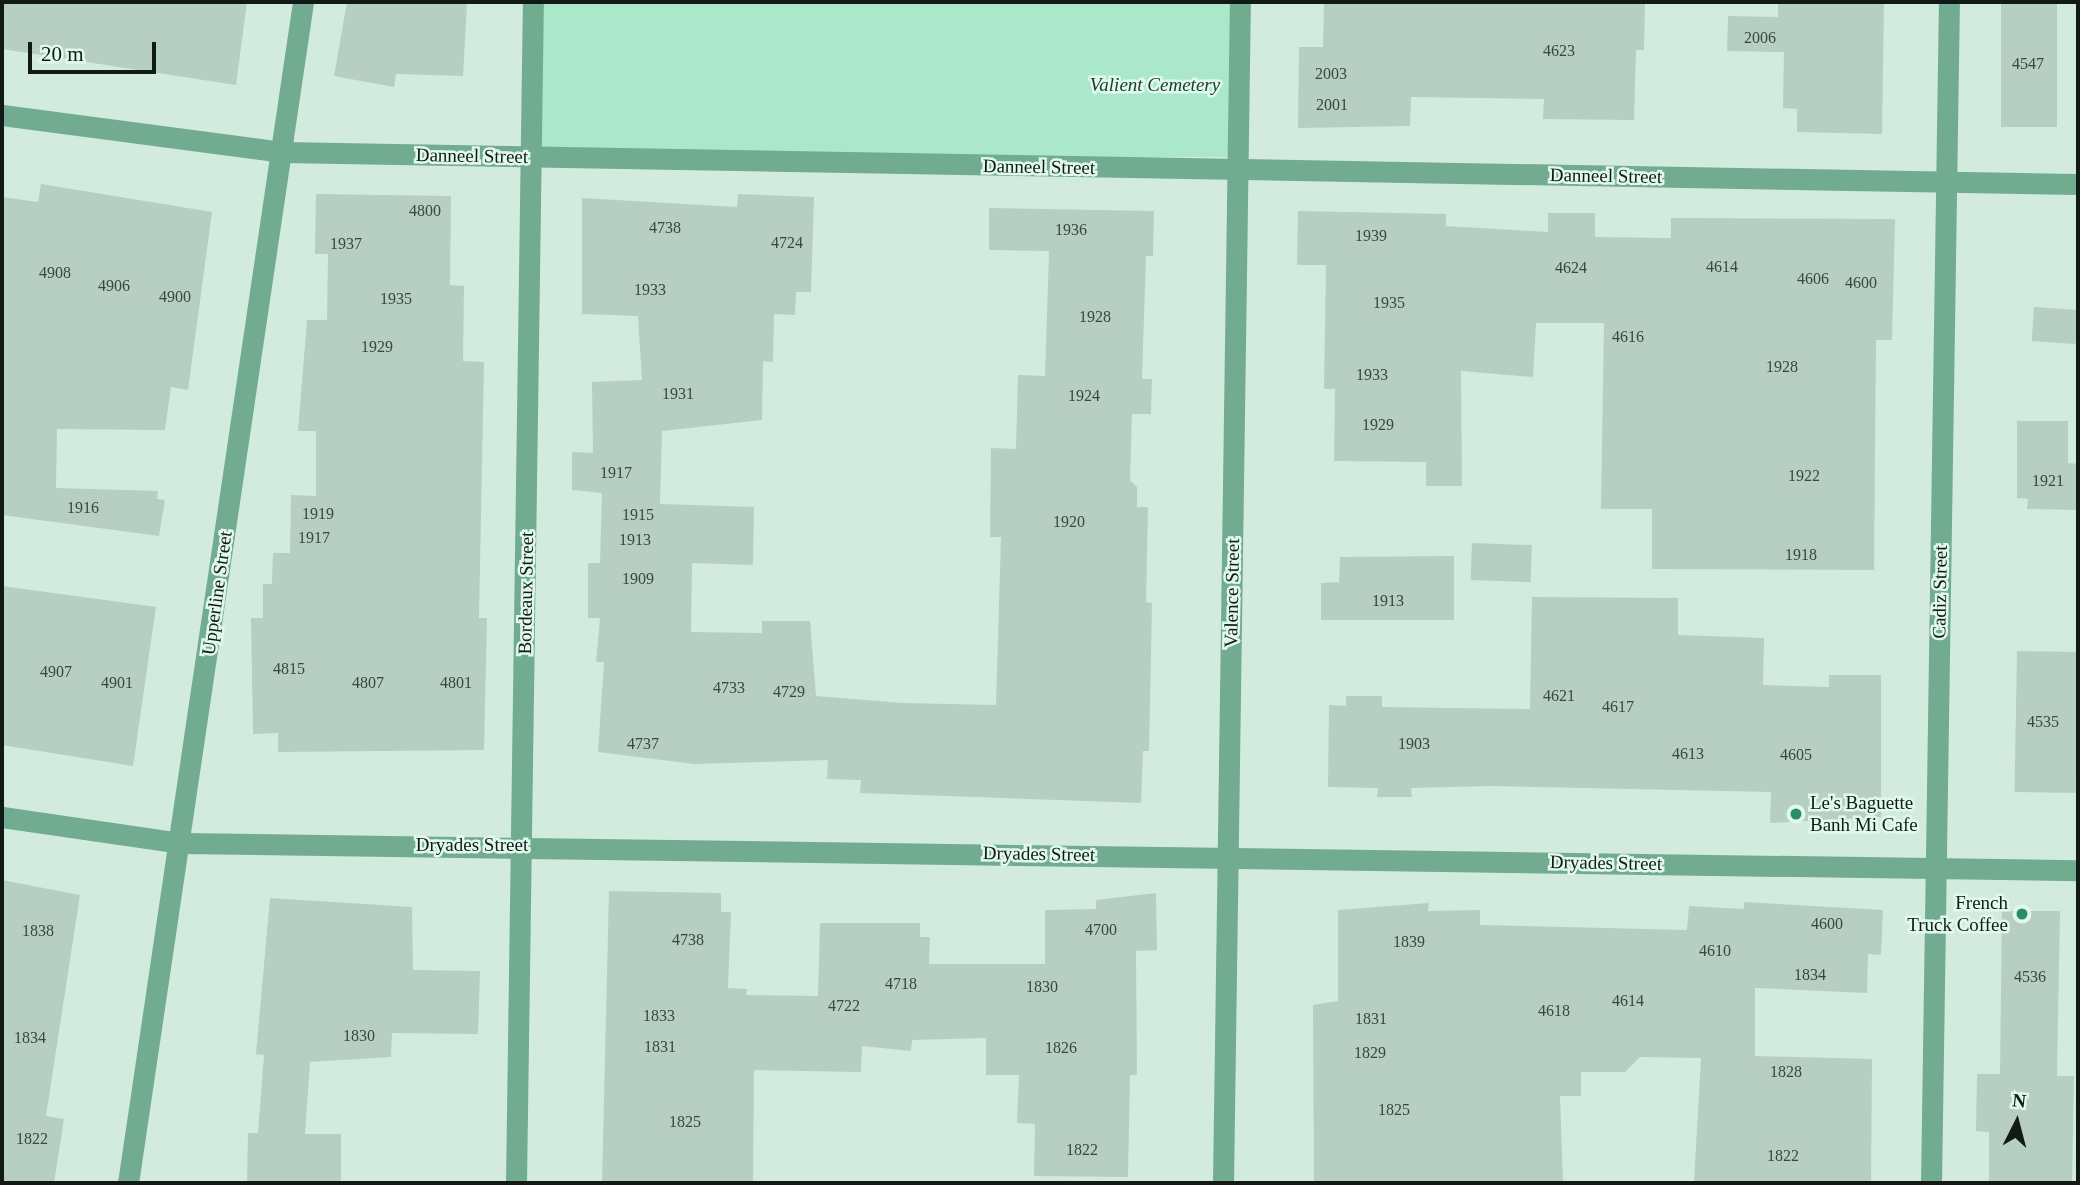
<!DOCTYPE html>
<style>
body{margin:0}
#map{position:relative;width:2080px;height:1185px;overflow:hidden;background:#d3ebdf;font-family:Georgia,serif}
div>[style]{position:absolute}
.green>*{inset:0;background:#abe7cb;transform-origin:0 0}
.building>*{inset:0;background:#b7cec2;transform-origin:0 0}
.minor>*{height:21px;margin:-10.5px;padding:0 10.5px;transform-origin:10.5px;border-radius:10.5px;background:#71ac91}
.dots>*{width:19px;height:19px;translate:-50% -50%;box-sizing:border-box;border:4px solid #e1f9ed;border-radius:50%}
span{translate:-50% -50%;white-space:nowrap;text-align:center;line-height:1.15;-webkit-text-stroke:5px #e1f9ed;paint-order:stroke}
.number-label{font-size:16px;color:#3a4741}
.number-label span{-webkit-text-stroke-width:0}
.park-label{font-size:19px;color:#163c2d;font-style:italic}
.street-label{font-size:19px;color:#111a16}
.poi-label{font-size:19px;color:#111a16}
.left{translate:0 -50%;text-align:left}
.right{translate:-100% -50%;text-align:right}
.frame{position:absolute;inset:0;border:4px solid #111a16;pointer-events:none}
.north{position:absolute;left:1982px;top:1087px;width:70px;height:70px;-webkit-text-stroke:5px #e1f9ed;paint-order:stroke;rotate:6deg;font-size:19px;font-weight:700;line-height:28px;text-align:center;color:#111a16}
.north::after{content:'';display:block;margin:auto;width:24px;height:32px;background:#111a16;clip-path:polygon(50% 0,100% 100%,50% 72%,0 100%)}
.scale{position:absolute;left:28px;top:42px;width:128px;height:32px;box-sizing:border-box;border:4px solid #111a16;border-top:0;padding-left:9px;font-size:21px;line-height:24px;white-space:nowrap;color:#111a16;-webkit-text-stroke:5px #e1f9ed;paint-order:stroke}
</style>
<div id="map">
<div class="green">
<div style="left:533px;top:2px;width:707px;height:155px"></div>
</div>
<div class="building">
<div style="clip-path:polygon(2px 2px,247px 2px,236px 85px,2px 49px)"></div>
<div style="clip-path:polygon(347px 2px,467px 2px,463px 76px,396px 74px,394px 87px,334px 76px)"></div>
<div style="clip-path:polygon(1324px 2px,1645px 2px,1644px 50px,1636px 50px,1634px 120px,1543px 119px,1544px 99px,1411px 97px,1410px 126px,1298px 128px,1299px 47px,1323px 47px)"></div>
<div style="clip-path:polygon(1778px 2px,1884px 2px,1882px 134px,1797px 132px,1797px 109px,1783px 108px,1784px 52px,1727px 51px,1728px 16px,1778px 17px)"></div>
<div style="left:2001px;top:2px;width:56px;height:125px"></div>
<div style="clip-path:polygon(41px 184px,212px 212px,188px 390px,171px 387px,165px 430px,57px 429px,56px 488px,158px 491px,157px 499px,165px 500px,159px 536px,2px 515px,2px 197px,38px 202px)"></div>
<div style="clip-path:polygon(316px 194px,451px 196px,450px 285px,464px 286px,463px 361px,484px 362px,479px 618px,487px 618px,484px 750px,278px 752px,278px 733px,253px 734px,251px 618px,263px 618px,263px 584px,272px 584px,273px 553px,290px 553px,291px 495px,316px 496px,316px 431px,298px 431px,307px 320px,327px 320px,328px 254px,315px 254px)"></div>
<div style="clip-path:polygon(738px 194px,814px 197px,811px 292px,796px 292px,795px 315px,774px 314px,773px 362px,763px 361px,762px 420px,662px 431px,660px 504px,754px 507px,753px 565px,692px 563px,691px 632px,762px 633px,762px 621px,810px 621px,816px 696px,902px 703px,996px 705px,1001px 537px,990px 537px,991px 448px,1016px 449px,1018px 375px,1045px 376px,1049px 251px,989px 250px,989px 208px,1154px 211px,1153px 256px,1146px 256px,1142px 379px,1152px 379px,1151px 414px,1132px 414px,1130px 480px,1137px 487px,1137px 507px,1148px 507px,1146px 602px,1152px 603px,1149px 751px,1143px 751px,1141px 803px,860px 793px,861px 780px,827px 779px,828px 760px,694px 764px,598px 752px,604px 662px,596px 662px,600px 618px,588px 618px,588px 563px,600px 563px,602px 493px,572px 490px,572px 452px,593px 453px,592px 382px,642px 380px,638px 316px,582px 314px,582px 198px,737px 207px)"></div>
<div style="clip-path:polygon(1298px 211px,1446px 214px,1446px 226px,1548px 232px,1548px 213px,1595px 213px,1595px 237px,1671px 238px,1671px 218px,1895px 219px,1892px 340px,1876px 340px,1874px 570px,1652px 569px,1652px 509px,1601px 509px,1604px 323px,1536px 323px,1533px 377px,1461px 371px,1462px 486px,1426px 486px,1426px 462px,1334px 461px,1335px 389px,1324px 389px,1326px 265px,1297px 265px)"></div>
<div style="left:2034px;top:307px;width:44px;height:34px;rotate:4deg"></div>
<div style="clip-path:polygon(2017px 421px,2068px 421px,2068px 463px,2078px 464px,2078px 510px,2027px 509px,2028px 499px,2017px 498px)"></div>
<div style="left:1472px;top:543px;width:60px;height:37px;rotate:2deg"></div>
<div style="clip-path:polygon(1454px 556px,1454px 620px,1321px 620px,1321px 583px,1339px 582px,1340px 557px)"></div>
<div style="clip-path:polygon(2px 586px,156px 607px,133px 766px,2px 745px)"></div>
<div style="clip-path:polygon(1532px 597px,1678px 598px,1678px 635px,1764px 638px,1763px 685px,1829px 687px,1829px 675px,1881px 675px,1881px 817px,1770px 823px,1771px 792px,1490px 786px,1411px 788px,1412px 797px,1377px 797px,1378px 788px,1328px 787px,1329px 705px,1346px 706px,1346px 696px,1382px 696px,1382px 707px,1530px 709px)"></div>
<div style="left:2017px;top:651px;width:61px;height:141px;rotate:1deg"></div>
<div style="clip-path:polygon(2px 880px,80px 895px,46px 1116px,64px 1119px,54px 1183px,2px 1183px)"></div>
<div style="clip-path:polygon(609px 891px,721px 893px,721px 912px,731px 912px,728px 988px,747px 989px,746px 995px,818px 996px,820px 923px,920px 923px,920px 937px,930px 937px,929px 964px,1045px 964px,1045px 910px,1096px 909px,1096px 900px,1156px 893px,1157px 950px,1136px 951px,1137px 1075px,1130px 1075px,1128px 1177px,1034px 1176px,1035px 1124px,1017px 1123px,1019px 1075px,986px 1075px,986px 1038px,912px 1040px,911px 1051px,862px 1046px,861px 1072px,754px 1070px,753px 1183px,602px 1183px)"></div>
<div style="clip-path:polygon(270px 898px,412px 907px,413px 970px,480px 971px,478px 1034px,392px 1033px,391px 1057px,310px 1062px,305px 1134px,341px 1134px,341px 1183px,247px 1183px,248px 1133px,258px 1133px,264px 1055px,256px 1054px)"></div>
<div style="clip-path:polygon(1744px 902px,1883px 910px,1881px 955px,1868px 954px,1867px 993px,1755px 988px,1755px 1056px,1872px 1059px,1871px 1183px,1694px 1182px,1701px 1058px,1640px 1057px,1625px 1072px,1581px 1072px,1581px 1096px,1560px 1096px,1563px 1183px,1314px 1183px,1313px 1005px,1338px 1001px,1338px 910px,1429px 903px,1428px 911px,1480px 910px,1480px 925px,1687px 930px,1689px 906px,1744px 909px)"></div>
<div style="clip-path:polygon(2002px 911px,2060px 911px,2057px 1076px,2074px 1076px,2072px 1183px,1989px 1183px,1989px 1132px,1976px 1131px,1977px 1074px,2000px 1074px)"></div>
</div>
<div class="minor">
<div style="left:2px;top:115px;width:282px;rotate:7.5deg"></div>
<div style="left:282px;top:152px;width:1796px;rotate:1.02deg"></div>
<div style="left:2px;top:817px;width:180px;rotate:8.3deg"></div>
<div style="left:180px;top:843px;width:1898px;rotate:0.82deg"></div>
<div style="left:128px;top:1183px;width:1194px;rotate:-81.57deg"></div>
<div style="left:516px;top:1183px;width:1181px;rotate:-89.18deg"></div>
<div style="left:1223px;top:1183px;width:1181px;rotate:-89.18deg"></div>
<div style="left:1931px;top:1183px;width:1181px;rotate:-89.13deg"></div>
</div>
<div class="dots">
<div style="left:1796px;top:814px;background:#298d69"></div>
<div style="left:2022px;top:914px;background:#298d69"></div>
</div>
<div class="number-label">
<span style="left:1760px;top:38px">2006</span>
<span style="left:1559px;top:51px">4623</span>
<span style="left:2028px;top:64px">4547</span>
<span style="left:1331px;top:74px">2003</span>
<span style="left:1332px;top:105px">2001</span>
<span style="left:425px;top:211px">4800</span>
<span style="left:665px;top:228px">4738</span>
<span style="left:1071px;top:230px">1936</span>
<span style="left:1371px;top:236px">1939</span>
<span style="left:787px;top:243px">4724</span>
<span style="left:346px;top:244px">1937</span>
<span style="left:1722px;top:267px">4614</span>
<span style="left:1571px;top:268px">4624</span>
<span style="left:55px;top:273px">4908</span>
<span style="left:1813px;top:279px">4606</span>
<span style="left:1861px;top:283px">4600</span>
<span style="left:114px;top:286px">4906</span>
<span style="left:650px;top:290px">1933</span>
<span style="left:175px;top:297px">4900</span>
<span style="left:396px;top:299px">1935</span>
<span style="left:1389px;top:303px">1935</span>
<span style="left:1095px;top:317px">1928</span>
<span style="left:1628px;top:337px">4616</span>
<span style="left:377px;top:347px">1929</span>
<span style="left:1782px;top:367px">1928</span>
<span style="left:1372px;top:375px">1933</span>
<span style="left:678px;top:394px">1931</span>
<span style="left:1084px;top:396px">1924</span>
<span style="left:1378px;top:425px">1929</span>
<span style="left:616px;top:473px">1917</span>
<span style="left:1804px;top:476px">1922</span>
<span style="left:2048px;top:481px">1921</span>
<span style="left:83px;top:508px">1916</span>
<span style="left:318px;top:514px">1919</span>
<span style="left:638px;top:515px">1915</span>
<span style="left:1069px;top:522px">1920</span>
<span style="left:314px;top:538px">1917</span>
<span style="left:635px;top:540px">1913</span>
<span style="left:1801px;top:555px">1918</span>
<span style="left:638px;top:579px">1909</span>
<span style="left:1388px;top:601px">1913</span>
<span style="left:289px;top:669px">4815</span>
<span style="left:56px;top:672px">4907</span>
<span style="left:117px;top:683px">4901</span>
<span style="left:368px;top:683px">4807</span>
<span style="left:456px;top:683px">4801</span>
<span style="left:729px;top:688px">4733</span>
<span style="left:789px;top:692px">4729</span>
<span style="left:1559px;top:696px">4621</span>
<span style="left:1618px;top:707px">4617</span>
<span style="left:2043px;top:722px">4535</span>
<span style="left:643px;top:744px">4737</span>
<span style="left:1414px;top:744px">1903</span>
<span style="left:1688px;top:754px">4613</span>
<span style="left:1796px;top:755px">4605</span>
<span style="left:1827px;top:924px">4600</span>
<span style="left:1101px;top:930px">4700</span>
<span style="left:38px;top:931px">1838</span>
<span style="left:688px;top:940px">4738</span>
<span style="left:1409px;top:942px">1839</span>
<span style="left:1715px;top:951px">4610</span>
<span style="left:1810px;top:975px">1834</span>
<span style="left:2030px;top:977px">4536</span>
<span style="left:901px;top:984px">4718</span>
<span style="left:1042px;top:987px">1830</span>
<span style="left:1628px;top:1001px">4614</span>
<span style="left:844px;top:1006px">4722</span>
<span style="left:1554px;top:1011px">4618</span>
<span style="left:659px;top:1016px">1833</span>
<span style="left:1371px;top:1019px">1831</span>
<span style="left:359px;top:1036px">1830</span>
<span style="left:30px;top:1038px">1834</span>
<span style="left:660px;top:1047px">1831</span>
<span style="left:1061px;top:1048px">1826</span>
<span style="left:1370px;top:1053px">1829</span>
<span style="left:1786px;top:1072px">1828</span>
<span style="left:1394px;top:1110px">1825</span>
<span style="left:685px;top:1122px">1825</span>
<span style="left:32px;top:1139px">1822</span>
<span style="left:1082px;top:1150px">1822</span>
<span style="left:1783px;top:1156px">1822</span>
</div>
<div class="park-label">
<span style="left:1155px;top:85px">Valient Cemetery</span>
</div>
<div class="street-label">
<span style="left:472px;top:156px;rotate:1deg">Danneel Street</span>
<span style="left:1039px;top:167px;rotate:1deg">Danneel Street</span>
<span style="left:1606px;top:176px;rotate:1deg">Danneel Street</span>
<span style="left:1940px;top:592px;rotate:-89deg">Cadiz Street</span>
<span style="left:217px;top:593px;rotate:-82deg">Upperline Street</span>
<span style="left:526px;top:593px;rotate:-89deg">Bordeaux Street</span>
<span style="left:1232px;top:593px;rotate:-89deg">Valence Street</span>
<span style="left:472px;top:845px">Dryades Street</span>
<span style="left:1039px;top:854px;rotate:1deg">Dryades Street</span>
<span style="left:1606px;top:863px;rotate:1deg">Dryades Street</span>
</div>
<div class="poi-label">
<span class="left" style="left:1810px;top:814px">Le's Baguette<br>Banh Mi Cafe</span>
<span class="right" style="left:2008px;top:914px">French<br>Truck Coffee</span>
</div>
<div class="frame"></div>
<div class="north">N</div>
<div class="scale">20 m</div>
</div>
